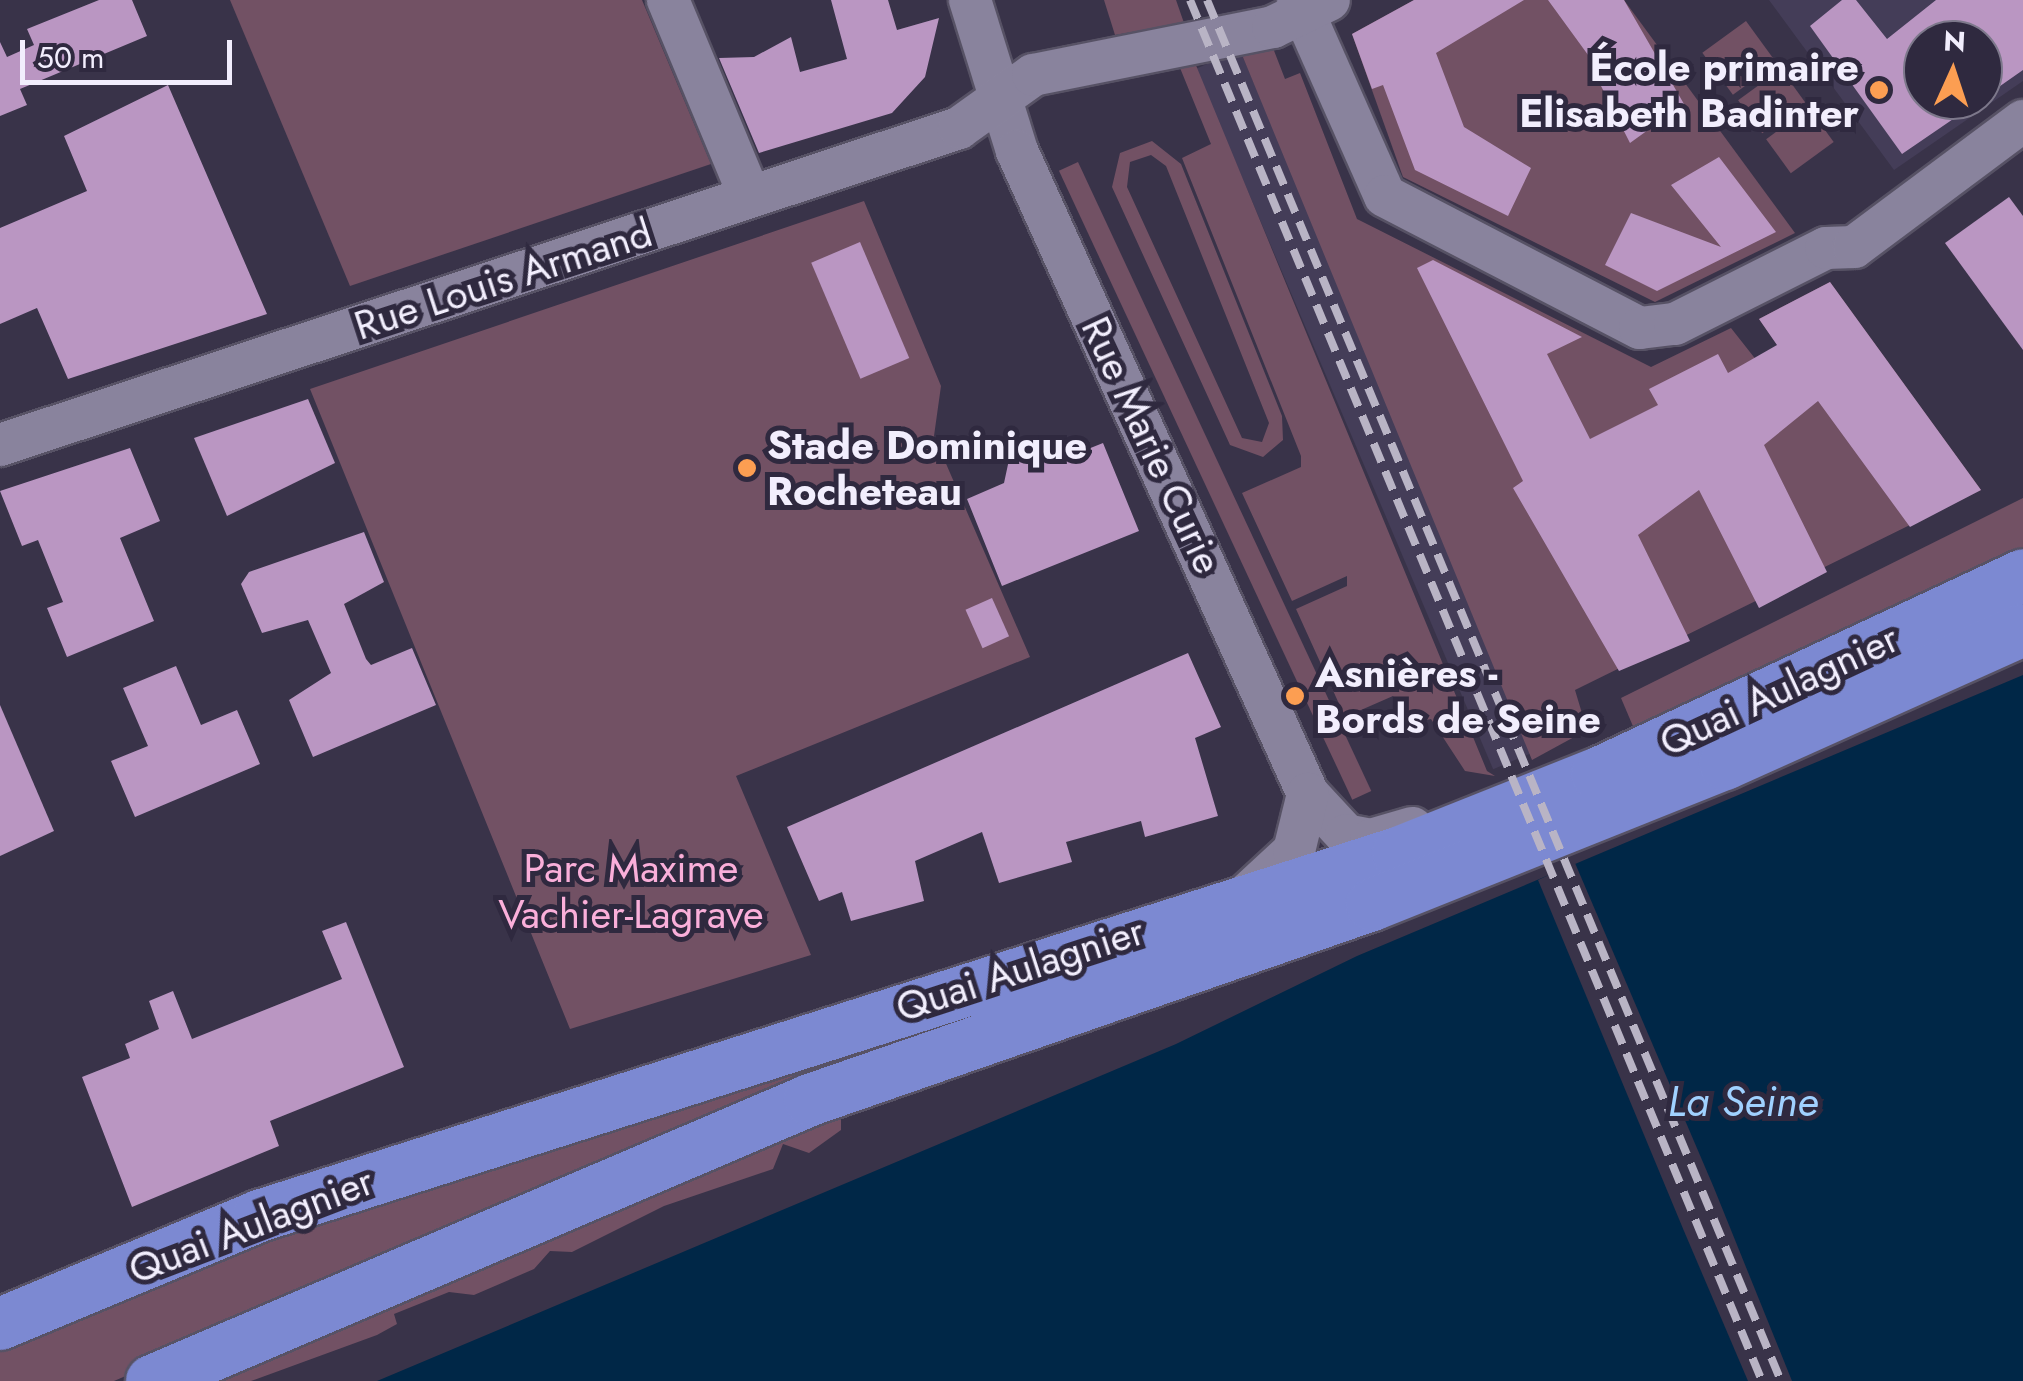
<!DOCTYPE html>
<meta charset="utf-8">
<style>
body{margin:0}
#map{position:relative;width:2023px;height:1381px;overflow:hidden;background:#393349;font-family:Jost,sans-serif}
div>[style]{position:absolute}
.built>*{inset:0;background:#443d58;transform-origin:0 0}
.green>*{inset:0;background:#725164;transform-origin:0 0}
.water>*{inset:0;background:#002747}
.pier>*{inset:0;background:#393349}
.building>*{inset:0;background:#ba96c2;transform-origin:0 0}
.roads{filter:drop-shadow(2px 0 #575265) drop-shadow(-2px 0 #575265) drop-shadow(0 2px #575265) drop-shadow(0 -2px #575265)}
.minor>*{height:42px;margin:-21px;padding:0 21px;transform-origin:21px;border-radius:21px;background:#89839d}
.major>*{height:52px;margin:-26px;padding:0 26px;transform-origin:26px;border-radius:26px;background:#7c89d2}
.rail>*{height:8px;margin-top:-4px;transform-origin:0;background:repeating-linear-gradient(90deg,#b9b4c5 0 20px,transparent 0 30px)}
.dots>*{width:28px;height:28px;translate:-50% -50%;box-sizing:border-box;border:5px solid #2f293f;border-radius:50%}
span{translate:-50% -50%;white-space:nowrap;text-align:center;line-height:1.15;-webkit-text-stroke:10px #2f293f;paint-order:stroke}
.poi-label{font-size:40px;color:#f2eefd;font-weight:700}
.right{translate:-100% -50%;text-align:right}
.left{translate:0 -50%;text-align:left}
.street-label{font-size:40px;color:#f2eefd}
.park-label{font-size:40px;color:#faafda}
.water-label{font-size:42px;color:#a0d1ff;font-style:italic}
.north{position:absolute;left:1903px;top:20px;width:100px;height:100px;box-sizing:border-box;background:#2f293f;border:2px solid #7d788b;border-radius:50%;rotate:3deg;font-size:28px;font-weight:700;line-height:40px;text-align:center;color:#f2eefd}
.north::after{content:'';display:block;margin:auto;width:35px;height:45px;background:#fc9e52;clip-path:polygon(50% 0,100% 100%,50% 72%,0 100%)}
.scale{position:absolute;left:20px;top:40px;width:212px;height:45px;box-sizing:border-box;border:5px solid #f2eefd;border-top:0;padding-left:12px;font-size:30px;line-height:35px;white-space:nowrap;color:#f2eefd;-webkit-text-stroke:8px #2f293f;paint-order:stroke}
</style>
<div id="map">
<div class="built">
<div style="clip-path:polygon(evenodd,1769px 0,2023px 0,2023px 81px,1894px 170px,1769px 0,1923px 40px,1983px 40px,1983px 100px,1923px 100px,1923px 40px)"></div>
<div style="left:1240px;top:50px;width:761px;height:48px;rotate:67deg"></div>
</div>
<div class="green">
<div style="clip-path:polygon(230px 0,642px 0,711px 164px,350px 286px)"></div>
<div style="clip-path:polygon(1104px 0,1176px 0,1184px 23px,1115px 35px)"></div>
<div style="clip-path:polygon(1414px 0,1624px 0,1795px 233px,1655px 302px,1403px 177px,1352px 34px)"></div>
<div style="left:1746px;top:21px;width:52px;height:54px;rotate:54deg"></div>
<div style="clip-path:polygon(1273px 48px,1285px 79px,1300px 73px,1357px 219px,1651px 367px,1731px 328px,1757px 361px,1778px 346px,1759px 319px,1830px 282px,1981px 490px,1575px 690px,1587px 730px,1532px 760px,1240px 50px)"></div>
<div style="clip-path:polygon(1193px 58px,1487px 771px,1495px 776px,1465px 771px,1431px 719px,1404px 725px,1393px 696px,1345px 717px,1296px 609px,1347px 586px,1347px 576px,1292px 601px,1242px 493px,1301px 467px,1301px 456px,1182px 158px,1211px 144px,1178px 63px)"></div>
<div style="left:1781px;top:69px;width:41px;height:53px;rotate:54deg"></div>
<div style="left:1809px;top:108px;width:42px;height:53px;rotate:54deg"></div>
<div style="clip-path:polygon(evenodd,1152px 141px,1181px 164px,1282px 416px,1283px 440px,1263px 457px,1230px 445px,1112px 187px,1120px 153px,1152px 141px,1151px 155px,1166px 166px,1269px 423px,1262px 442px,1242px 438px,1127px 187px,1130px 162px,1151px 155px)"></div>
<div style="left:1078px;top:162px;width:694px;height:21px;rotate:65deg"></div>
<div style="clip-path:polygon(864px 201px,941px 386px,934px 436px,1030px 657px,736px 776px,811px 955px,570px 1029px,310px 389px)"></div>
<div style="clip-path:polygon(2023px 498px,2023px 549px,1635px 731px,1621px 698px)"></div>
<div style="clip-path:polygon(2023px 595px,2023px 613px,832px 1072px,114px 1381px,0 1381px,0 1339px)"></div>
<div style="clip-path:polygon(841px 1112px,841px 1130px,809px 1153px,783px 1144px,773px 1169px,664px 1206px,572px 1252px,550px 1251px,534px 1269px,474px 1295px,449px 1292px,394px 1314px,397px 1324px,377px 1335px,251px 1381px,194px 1381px)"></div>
</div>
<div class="water">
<div style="clip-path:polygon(2023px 675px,2023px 1381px,377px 1381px,1176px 1044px,1357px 956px)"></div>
</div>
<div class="pier">
<div style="clip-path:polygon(1575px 863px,1714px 1188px,1792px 1381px,1748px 1381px,1684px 1231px,1538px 880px)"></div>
</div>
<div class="building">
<div style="clip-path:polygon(99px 0,132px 0,147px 36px,20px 89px,27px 105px,0 116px,0 42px,7px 57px,34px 45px,27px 29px)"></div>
<div style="clip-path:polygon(831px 0,888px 0,897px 30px,939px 18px,925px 77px,892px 113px,759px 153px,719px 58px,754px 57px,791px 37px,800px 72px,847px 59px)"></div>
<div style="clip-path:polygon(1414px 0,1524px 0,1436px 53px,1464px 127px,1531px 168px,1508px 216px,1415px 170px,1383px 85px,1372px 89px,1352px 34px)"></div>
<div style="clip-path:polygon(1548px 0,1624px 0,1684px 104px,1630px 143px,1601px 86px,1607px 81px)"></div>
<div style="clip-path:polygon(1842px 0,1856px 0,1887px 39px,1936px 0,2023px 0,2023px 70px,1983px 98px,1983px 40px,1923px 40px,1923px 100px,1981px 100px,1902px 154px,1810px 26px)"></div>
<div style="clip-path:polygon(168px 85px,267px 314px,68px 379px,37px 308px,0 324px,0 228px,87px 191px,64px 136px)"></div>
<div style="clip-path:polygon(1719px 157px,1776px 232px,1657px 291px,1605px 265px,1631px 213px,1721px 247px,1671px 185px)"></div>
<div style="clip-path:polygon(2009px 197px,2023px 216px,2023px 350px,1945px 243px)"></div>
<div style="left:860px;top:242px;width:126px;height:53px;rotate:67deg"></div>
<div style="clip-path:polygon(1433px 260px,1582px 337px,1547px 354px,1590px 439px,1658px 405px,1649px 389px,1718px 354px,1728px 373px,1777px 345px,1759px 319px,1830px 282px,1981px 490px,1910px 527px,1818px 401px,1764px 445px,1827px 572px,1759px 608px,1699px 490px,1638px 535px,1690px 641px,1619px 671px,1513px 488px,1523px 481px,1417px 268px)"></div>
<div style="clip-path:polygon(308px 399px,335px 463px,227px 516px,194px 438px)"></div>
<div style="clip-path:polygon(1032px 442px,1063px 459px,1103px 443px,1139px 531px,1002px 586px,967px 499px,1004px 483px,1010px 455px)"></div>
<div style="clip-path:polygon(130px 448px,160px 521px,120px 538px,154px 621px,67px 657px,47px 608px,63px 602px,38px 540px,22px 546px,0 491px)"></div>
<div style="clip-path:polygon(364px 532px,384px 582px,344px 604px,366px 659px,371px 665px,412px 648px,436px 705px,313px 757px,289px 700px,331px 673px,308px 620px,262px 633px,241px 584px,249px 572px)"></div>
<div style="left:992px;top:598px;width:42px;height:29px;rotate:66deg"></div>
<div style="clip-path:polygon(1188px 653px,1221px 727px,1195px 738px,1218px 816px,1145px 837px,1141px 821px,1066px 842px,1072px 862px,999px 883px,982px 832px,915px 861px,924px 901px,851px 921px,842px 892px,819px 901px,787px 827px)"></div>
<div style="clip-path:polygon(176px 666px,201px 725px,237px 710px,260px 764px,135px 817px,111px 761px,148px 746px,123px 688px)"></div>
<div style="clip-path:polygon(0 705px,54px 831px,0 856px)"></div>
<div style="clip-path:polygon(346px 922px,404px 1067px,270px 1121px,279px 1146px,132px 1207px,82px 1077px,130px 1058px,125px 1044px,159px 1029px,149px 1001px,173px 991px,192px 1039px,342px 979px,322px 931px)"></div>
</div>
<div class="roads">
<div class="minor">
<div style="left:668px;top:0;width:211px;rotate:67.4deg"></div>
<div style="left:970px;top:0;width:158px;rotate:72.7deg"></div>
<div style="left:1017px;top:151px;width:706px;rotate:65.65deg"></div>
<div style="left:1308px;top:794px;width:56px;rotate:47.2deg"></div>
<div style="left:1346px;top:835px;width:25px;rotate:11deg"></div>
<div style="left:1371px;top:840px;width:43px;rotate:-16.3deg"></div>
<div style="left:1298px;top:0;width:214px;rotate:66.1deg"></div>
<div style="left:1385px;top:196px;width:287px;rotate:27.4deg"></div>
<div style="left:1640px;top:328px;width:35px;rotate:-7deg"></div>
<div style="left:1675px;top:324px;width:169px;rotate:-26.7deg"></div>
<div style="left:1826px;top:248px;width:28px;rotate:-2deg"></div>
<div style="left:1854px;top:247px;width:211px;rotate:-36.7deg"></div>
<div style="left:0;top:445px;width:1010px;rotate:-18.29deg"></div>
<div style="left:959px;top:128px;width:91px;rotate:-35.6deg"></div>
<div style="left:1033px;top:75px;width:245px;rotate:-11.3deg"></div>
<div style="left:1273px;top:27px;width:62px;rotate:-25.7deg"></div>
<div style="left:1240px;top:901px;width:74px;rotate:-42.8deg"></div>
<div style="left:1294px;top:851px;width:59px;rotate:-76.2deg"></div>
</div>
<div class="major">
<div style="left:0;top:1324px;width:281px;rotate:-22.6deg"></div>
<div style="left:259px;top:1216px;width:1195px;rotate:-17.68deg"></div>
<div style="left:1398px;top:853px;width:214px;rotate:-21.7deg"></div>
<div style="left:1597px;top:774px;width:470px;rotate:-25deg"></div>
<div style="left:152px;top:1381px;width:715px;rotate:-23.12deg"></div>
<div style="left:810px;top:1100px;width:595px;rotate:-19.14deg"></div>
<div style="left:1372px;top:905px;width:380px;rotate:-21.8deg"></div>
<div style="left:1725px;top:764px;width:327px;rotate:-24.2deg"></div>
</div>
</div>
<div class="rail">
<div style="left:1190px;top:0;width:1495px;rotate:67.5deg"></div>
<div style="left:1207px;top:0;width:1496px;rotate:67.43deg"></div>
</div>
<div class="dots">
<div style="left:1879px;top:90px;background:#fc9e52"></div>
<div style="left:747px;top:468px;background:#fc9e52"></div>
<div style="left:1295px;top:696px;background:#fc9e52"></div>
</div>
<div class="poi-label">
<span class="right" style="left:1859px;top:90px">École primaire<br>Elisabeth Badinter</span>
<span class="left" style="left:767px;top:468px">Stade Dominique<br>Rocheteau</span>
<span class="left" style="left:1315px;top:696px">Asnières -<br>Bords de Seine</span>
</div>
<div class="street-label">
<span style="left:503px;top:279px;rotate:-18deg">Rue Louis Armand</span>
<span style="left:1152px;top:445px;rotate:65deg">Rue Marie Curie</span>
<span style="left:1779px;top:690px;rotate:-25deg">Quai Aulagnier</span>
<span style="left:1020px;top:969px;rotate:-18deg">Quai Aulagnier</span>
<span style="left:251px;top:1225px;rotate:-21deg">Quai Aulagnier</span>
</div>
<div class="park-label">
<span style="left:631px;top:891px">Parc Maxime<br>Vachier-Lagrave</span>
</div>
<div class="water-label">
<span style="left:1743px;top:1102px">La Seine</span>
</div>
<div class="north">N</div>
<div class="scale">50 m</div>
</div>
